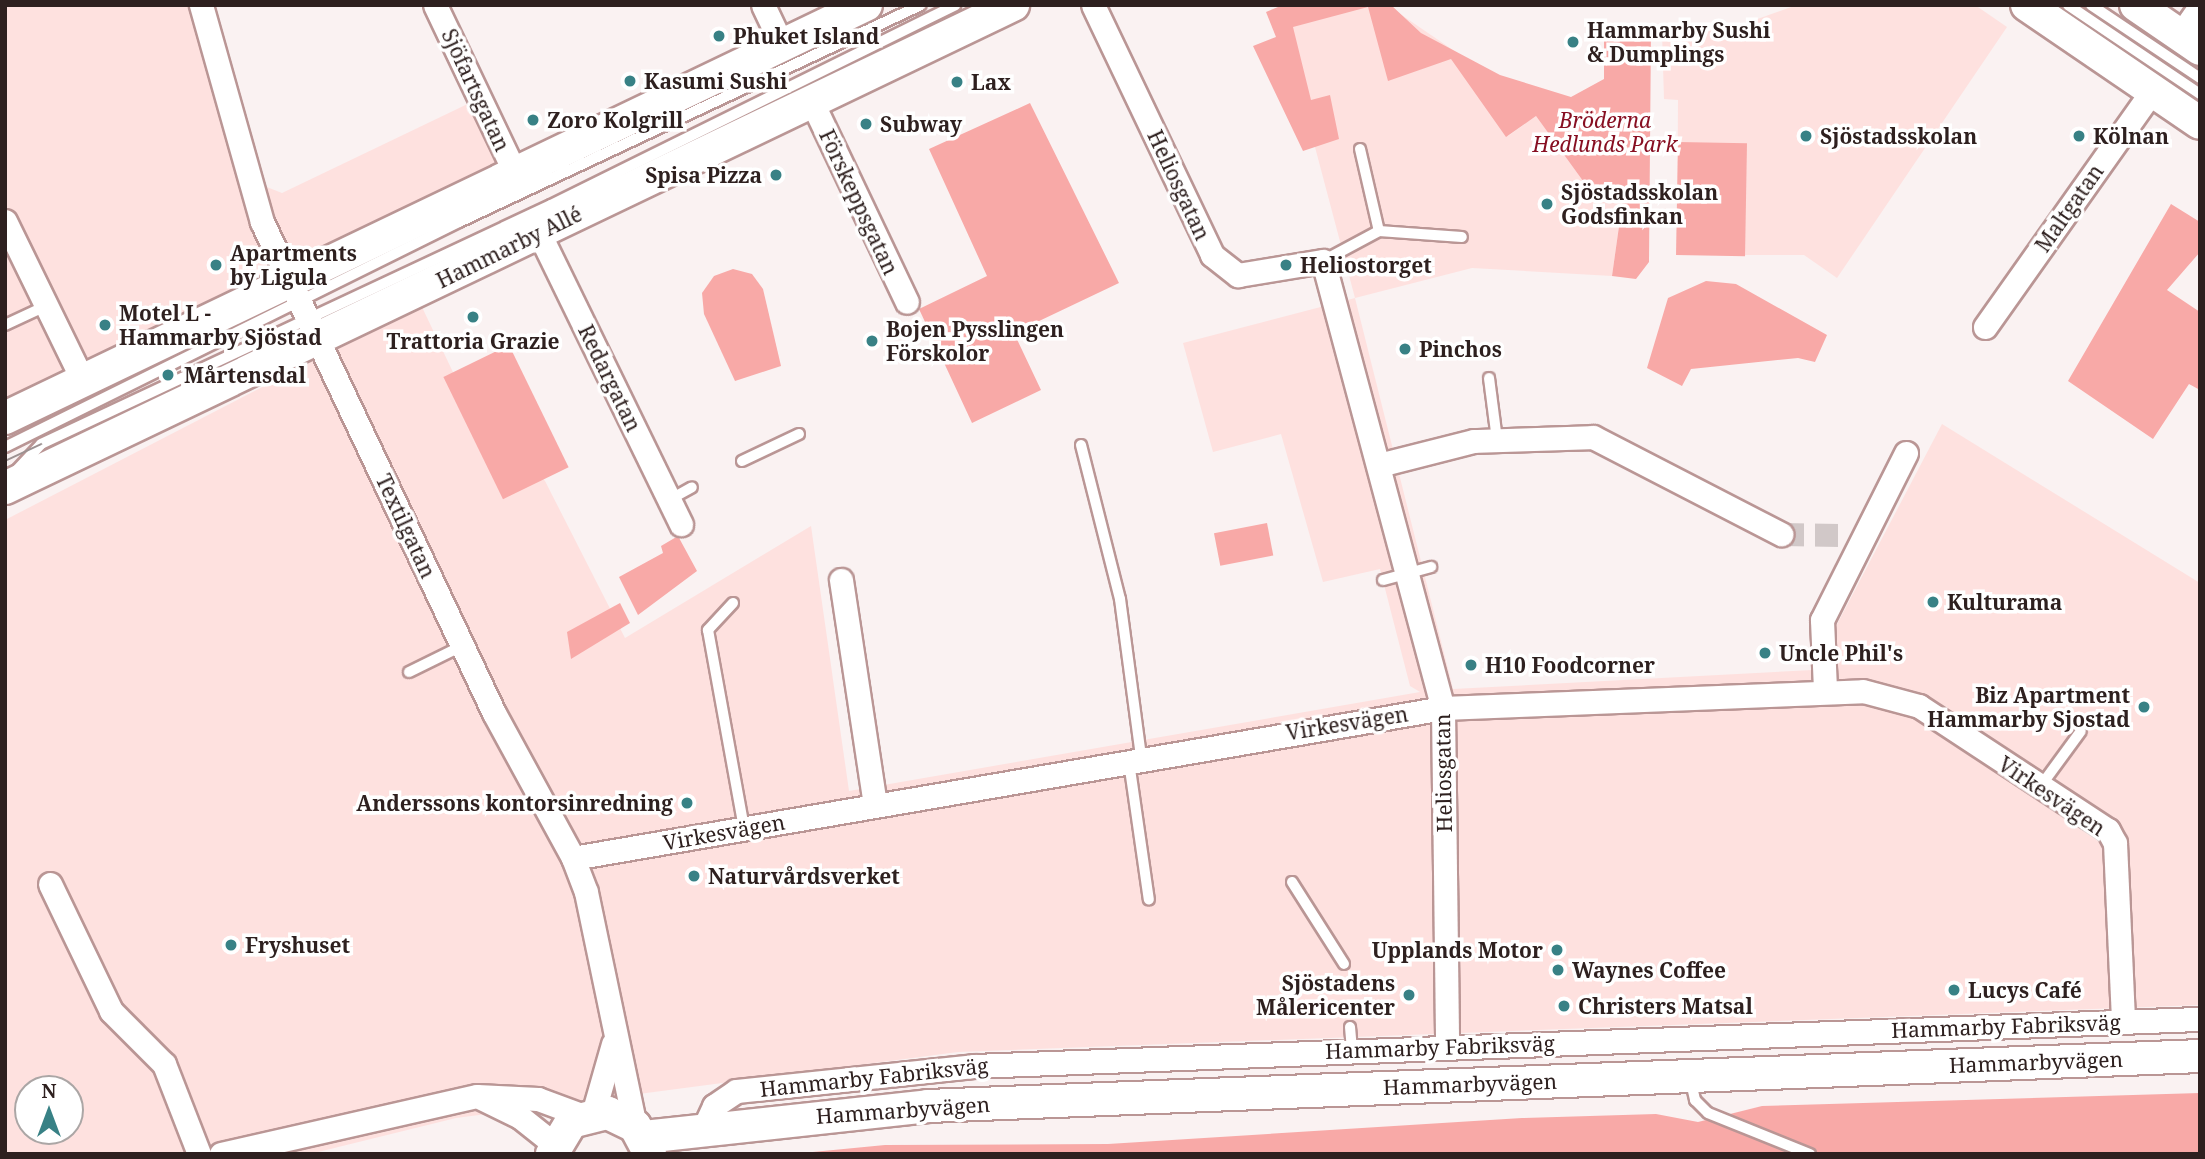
<!DOCTYPE html>
<meta charset="utf-8">
<style>
body{margin:0}
#map{position:relative;width:2205px;height:1159px;overflow:hidden;background:#faf2f2;font-family:"Noto Serif",serif}
div>[style]{position:absolute}
.built>*{inset:0;background:#fee1df}
.green>*{inset:0;background:#f8a9a7;transform-origin:0 0}
.street-tunnel>*{height:23px;margin-top:-11.5px;transform-origin:0;background:repeating-linear-gradient(90deg,#d1c8c8 0 23px,transparent 0 34px)}
.roads{filter:drop-shadow(2px 0 #ba9695) drop-shadow(-2px 0 #ba9695) drop-shadow(0 2px #ba9695) drop-shadow(0 -2px #ba9695)}
.lane>*{height:10px;margin:-5px;padding:0 5px;transform-origin:5px;border-radius:5px;background:#fff}
.street>*{height:23px;margin:-11.5px;padding:0 11.5px;transform-origin:11.5px;border-radius:11.5px;background:#fff}
.secondary>*{height:32px;margin:-16px;padding:0 16px;transform-origin:16px;border-radius:16px;background:#fff}
.tram>*{height:2px;margin:-1px;padding:0 1px;transform-origin:1px;border-radius:1px;background:#9c9191}
.dots>*{width:19px;height:19px;translate:-50% -50%;box-sizing:border-box;border:4px solid #fff;border-radius:50%}
span{translate:-50% -50%;white-space:nowrap;text-align:center;line-height:1.15;-webkit-text-stroke:7px #fff;paint-order:stroke}
.poi-label{font-size:21px;color:#2e201f;font-weight:700}
.left{translate:0 -50%;text-align:left}
.right{translate:-100% -50%;text-align:right}
.street-label{font-size:21px;color:#2e201f}
.park-label{font-size:21px;color:#870f22;font-style:italic}
.frame{position:absolute;inset:0;border:7px solid #2e201f;pointer-events:none}
.north{position:absolute;left:14px;top:1075px;width:70px;height:70px;box-sizing:border-box;background:#fff;border:2px solid #aba6a5;border-radius:50%;rotate:0deg;font-size:19px;font-weight:700;line-height:28px;text-align:center;color:#2e201f}
.north::after{content:'';display:block;margin:auto;width:24px;height:32px;background:#388185;clip-path:polygon(50% 0,100% 100%,50% 72%,0 100%)}
</style>
<div id="map">
<div class="built">
<div style="clip-path:polygon(5px 5px,200px 5px,249px 180px,282px 193px,478px 99px,509px 165px,5px 407px)"></div>
<div style="clip-path:polygon(evenodd,1387px 5px,1519px 95px,1508px 136px,1536px 116px,1583px 181px,1624px 190px,1612px 276px,1472px 268px,1355px 298px,1453px 689px,1813px 670px,1942px 424px,2200px 583px,2200px 1005px,958px 1052px,456px 1118px,310px 1154px,5px 1154px,5px 520px,421px 305px,461px 389px,545px 481px,625px 638px,811px 526px,849px 791px,1420px 692px,1410px 686px,1380px 569px,1323px 582px,1281px 434px,1213px 452px,1183px 343px,1355px 298px,1280px 15px,1387px 5px,28px 1089px,70px 1089px,70px 1131px,28px 1131px,28px 1089px)"></div>
<div style="clip-path:polygon(1797px 5px,1975px 5px,2007px 27px,1837px 278px,1804px 255px,1677px 255px,1678px 100px,1664px 99px,1662px 32px,1732px 28px)"></div>
</div>
<div class="green">
<div style="clip-path:polygon(1283px 5px,1391px 5px,1421px 33px,1500px 75px,1571px 97px,1604px 79px,1604px 23px,1651px 30px,1649px 262px,1636px 279px,1612px 276px,1624px 191px,1583px 181px,1536px 116px,1506px 137px,1451px 59px,1388px 81px,1368px 7px,1293px 27px,1311px 100px,1330px 95px,1339px 139px,1303px 151px,1253px 46px,1276px 37px,1266px 12px)"></div>
<div style="clip-path:polygon(1030px 103px,1119px 283px,1014px 333px,1041px 390px,972px 423px,919px 309px,987px 276px,929px 149px)"></div>
<div style="left:1678px;top:142px;width:69px;height:113px;rotate:1deg"></div>
<div style="clip-path:polygon(2171px 204px,2200px 222px,2200px 252px,2167px 290px,2200px 312px,2200px 390px,2189px 384px,2153px 439px,2068px 381px)"></div>
<div style="clip-path:polygon(733px 269px,752px 274px,763px 289px,781px 366px,735px 381px,704px 314px,702px 293px,714px 276px)"></div>
<div style="clip-path:polygon(1706px 281px,1736px 284px,1827px 335px,1815px 362px,1798px 358px,1691px 369px,1682px 386px,1647px 368px,1668px 298px)"></div>
<div style="left:509px;top:345px;width:136px;height:73px;rotate:64deg"></div>
<div style="left:1267px;top:523px;width:33px;height:54px;rotate:79deg"></div>
<div style="clip-path:polygon(678px 536px,697px 571px,638px 615px,619px 577px,663px 553px,661px 546px)"></div>
<div style="clip-path:polygon(620px 603px,630px 623px,571px 659px,567px 632px)"></div>
<div style="clip-path:polygon(2200px 1093px,2200px 1154px,792px 1154px,885px 1145px,1108px 1144px,1522px 1118px,1656px 1114px,1698px 1122px,1762px 1106px)"></div>
</div>
<div class="street-tunnel">
<div style="left:1781px;top:534px;width:59px;rotate:1deg"></div>
</div>
<div class="roads">
<div class="lane">
<div style="left:2068px;top:5px;width:159px;rotate:34deg"></div>
<div style="left:2091px;top:5px;width:131px;rotate:33.8deg"></div>
<div style="left:1360px;top:149px;width:84px;rotate:77deg"></div>
<div style="left:1379px;top:231px;width:83px;rotate:4.1deg"></div>
<div style="left:1323px;top:261px;width:64px;rotate:-28.2deg"></div>
<div style="left:5px;top:325px;width:45px;rotate:-24.9deg"></div>
<div style="left:1489px;top:378px;width:63px;rotate:82.6deg"></div>
<div style="left:1081px;top:445px;width:159px;rotate:75.8deg"></div>
<div style="left:1120px;top:599px;width:159px;rotate:82.4deg"></div>
<div style="left:5px;top:447px;width:507px;rotate:-26.36deg"></div>
<div style="left:459px;top:222px;width:510px;rotate:-25.16deg"></div>
<div style="left:742px;top:461px;width:63px;rotate:-25.3deg"></div>
<div style="left:17px;top:470px;width:35px;rotate:-47deg"></div>
<div style="left:41px;top:444px;width:563px;rotate:-25.11deg"></div>
<div style="left:551px;top:205px;width:451px;rotate:-26.3deg"></div>
<div style="left:669px;top:500px;width:26px;rotate:-29deg"></div>
<div style="left:1383px;top:580px;width:50px;rotate:-15.2deg"></div>
<div style="left:733px;top:603px;width:37px;rotate:133deg"></div>
<div style="left:708px;top:630px;width:201px;rotate:79.7deg"></div>
<div style="left:409px;top:672px;width:59px;rotate:-26.1deg"></div>
<div style="left:1129px;top:762px;width:139px;rotate:81.8deg"></div>
<div style="left:2040px;top:787px;width:69px;rotate:-53.8deg"></div>
<div style="left:1292px;top:882px;width:97px;rotate:57.6deg"></div>
<div style="left:1350px;top:1027px;width:24px;rotate:85deg"></div>
<div style="left:1690px;top:1078px;width:23px;rotate:77deg"></div>
<div style="left:1695px;top:1100px;width:18px;rotate:45deg"></div>
<div style="left:1708px;top:1113px;width:110px;rotate:21.9deg"></div>
</div>
<div class="street">
<div style="left:201px;top:5px;width:225px;rotate:74.3deg"></div>
<div style="left:262px;top:222px;width:543px;rotate:64.71deg"></div>
<div style="left:494px;top:713px;width:165px;rotate:61.4deg"></div>
<div style="left:573px;top:858px;width:36px;rotate:69deg"></div>
<div style="left:586px;top:892px;width:239px;rotate:78.2deg"></div>
<div style="left:435px;top:5px;width:188px;rotate:64.5deg"></div>
<div style="left:763px;top:5px;width:44px;rotate:64.6deg"></div>
<div style="left:1093px;top:5px;width:277px;rotate:64.5deg"></div>
<div style="left:1212px;top:255px;width:33px;rotate:38deg"></div>
<div style="left:1238px;top:275px;width:86px;rotate:-9.4deg"></div>
<div style="left:1323px;top:261px;width:463px;rotate:75deg"></div>
<div style="left:1443px;top:708px;width:338px;rotate:89.3deg"></div>
<div style="left:2180px;top:35px;width:35px;rotate:-55deg"></div>
<div style="left:812px;top:102px;width:221px;rotate:64.6deg"></div>
<div style="left:5px;top:221px;width:178px;rotate:64deg"></div>
<div style="left:539px;top:233px;width:324px;rotate:64deg"></div>
<div style="left:1985px;top:327px;width:291px;rotate:-54.7deg"></div>
<div style="left:1379px;top:465px;width:98px;rotate:-14.2deg"></div>
<div style="left:1474px;top:441px;width:119px;rotate:-1.9deg"></div>
<div style="left:1593px;top:437px;width:212px;rotate:27.3deg"></div>
<div style="left:841px;top:580px;width:228px;rotate:81.4deg"></div>
<div style="left:1825px;top:689px;width:69px;rotate:-92.5deg"></div>
<div style="left:1822px;top:620px;width:187px;rotate:-63.3deg"></div>
<div style="left:573px;top:858px;width:883px;rotate:-9.78deg"></div>
<div style="left:1443px;top:708px;width:420px;rotate:-2.3deg"></div>
<div style="left:1863px;top:691px;width:58px;rotate:15deg"></div>
<div style="left:1919px;top:706px;width:226px;rotate:33.3deg"></div>
<div style="left:2108px;top:830px;width:15px;rotate:62deg"></div>
<div style="left:2115px;top:843px;width:178px;rotate:87.4deg"></div>
<div style="left:50px;top:884px;width:141px;rotate:64.3deg"></div>
<div style="left:111px;top:1011px;width:75px;rotate:45deg"></div>
<div style="left:164px;top:1064px;width:97px;rotate:68.7deg"></div>
<div style="left:483px;top:1099px;width:41px;rotate:25.9deg"></div>
<div style="left:520px;top:1117px;width:43px;rotate:38.5deg"></div>
<div style="left:593px;top:1114px;width:73px;rotate:-74.1deg"></div>
<div style="left:702px;top:1132px;width:29px;rotate:-65deg"></div>
<div style="left:714px;top:1106px;width:27px;rotate:-34deg"></div>
<div style="left:736px;top:1091px;width:239px;rotate:-6deg"></div>
<div style="left:974px;top:1066px;width:1227px;rotate:-2.2deg"></div>
<div style="left:221px;top:1154px;width:262px;rotate:-12.8deg"></div>
<div style="left:477px;top:1096px;width:61px;rotate:2.8deg"></div>
<div style="left:538px;top:1099px;width:49px;rotate:20.3deg"></div>
</div>
<div class="secondary">
<div style="left:2027px;top:5px;width:209px;rotate:34.3deg"></div>
<div style="left:2136px;top:5px;width:78px;rotate:34.5deg"></div>
<div style="left:5px;top:418px;width:955px;rotate:-25.63deg"></div>
<div style="left:5px;top:488px;width:1118px;rotate:-25.6deg"></div>
<div style="left:644px;top:1137px;width:286px;rotate:-6.2deg"></div>
<div style="left:928px;top:1106px;width:1273px;rotate:-2.25deg"></div>
<div style="left:552px;top:1154px;width:37px;rotate:-59deg"></div>
<div style="left:571px;top:1122px;width:38px;rotate:-14deg"></div>
<div style="left:608px;top:1113px;width:30px;rotate:26deg"></div>
<div style="left:635px;top:1126px;width:32px;rotate:62deg"></div>
</div>
</div>
<div class="tram">
<div style="left:5px;top:461px;width:40px;rotate:-25deg"></div>
</div>
<div class="dots">
<div style="left:719px;top:36px;background:#388185"></div>
<div style="left:1573px;top:42px;background:#388185"></div>
<div style="left:630px;top:81px;background:#388185"></div>
<div style="left:957px;top:82px;background:#388185"></div>
<div style="left:533px;top:120px;background:#388185"></div>
<div style="left:866px;top:124px;background:#388185"></div>
<div style="left:1806px;top:136px;background:#388185"></div>
<div style="left:2079px;top:136px;background:#388185"></div>
<div style="left:776px;top:175px;background:#388185"></div>
<div style="left:1547px;top:204px;background:#388185"></div>
<div style="left:216px;top:265px;background:#388185"></div>
<div style="left:1286px;top:265px;background:#388185"></div>
<div style="left:473px;top:317px;background:#388185"></div>
<div style="left:105px;top:325px;background:#388185"></div>
<div style="left:872px;top:341px;background:#388185"></div>
<div style="left:1405px;top:349px;background:#388185"></div>
<div style="left:168px;top:375px;background:#388185"></div>
<div style="left:1933px;top:602px;background:#388185"></div>
<div style="left:1765px;top:653px;background:#388185"></div>
<div style="left:1471px;top:665px;background:#388185"></div>
<div style="left:2144px;top:707px;background:#388185"></div>
<div style="left:687px;top:803px;background:#388185"></div>
<div style="left:694px;top:876px;background:#388185"></div>
<div style="left:231px;top:945px;background:#388185"></div>
<div style="left:1557px;top:950px;background:#388185"></div>
<div style="left:1558px;top:970px;background:#388185"></div>
<div style="left:1954px;top:990px;background:#388185"></div>
<div style="left:1409px;top:995px;background:#388185"></div>
<div style="left:1564px;top:1006px;background:#388185"></div>
</div>
<div class="poi-label">
<span class="left" style="left:1587px;top:42px">Hammarby Sushi<br>&amp; Dumplings</span>
<span class="left" style="left:733px;top:36px">Phuket Island</span>
<span class="left" style="left:644px;top:81px">Kasumi Sushi</span>
<span class="left" style="left:971px;top:82px">Lax</span>
<span class="left" style="left:547px;top:120px">Zoro Kolgrill</span>
<span class="left" style="left:880px;top:124px">Subway</span>
<span class="left" style="left:1820px;top:136px">Sjöstadsskolan</span>
<span class="left" style="left:2093px;top:136px">Kölnan</span>
<span class="right" style="left:762px;top:175px">Spisa Pizza</span>
<span class="left" style="left:1561px;top:204px">Sjöstadsskolan<br>Godsfinkan</span>
<span class="left" style="left:230px;top:265px">Apartments<br>by Ligula</span>
<span class="left" style="left:1300px;top:265px">Heliostorget</span>
<span class="left" style="left:119px;top:325px">Motel L -<br>Hammarby Sjöstad</span>
<span class="left" style="left:886px;top:341px">Bojen Pysslingen<br>Förskolor</span>
<span style="left:473px;top:341px">Trattoria Grazie</span>
<span class="left" style="left:1419px;top:349px">Pinchos</span>
<span class="left" style="left:184px;top:375px">Mårtensdal</span>
<span class="left" style="left:1947px;top:602px">Kulturama</span>
<span class="left" style="left:1779px;top:653px">Uncle Phil's</span>
<span class="left" style="left:1485px;top:665px">H10 Foodcorner</span>
<span class="right" style="left:2130px;top:707px">Biz Apartment<br>Hammarby Sjostad</span>
<span class="right" style="left:673px;top:803px">Anderssons kontorsinredning</span>
<span class="left" style="left:708px;top:876px">Naturvårdsverket</span>
<span class="left" style="left:245px;top:945px">Fryshuset</span>
<span class="right" style="left:1543px;top:950px">Upplands Motor</span>
<span class="left" style="left:1572px;top:970px">Waynes Coffee</span>
<span class="right" style="left:1395px;top:995px">Sjöstadens<br>Målericenter</span>
<span class="left" style="left:1968px;top:990px">Lucys Café</span>
<span class="left" style="left:1578px;top:1006px">Christers Matsal</span>
</div>
<div class="street-label">
<span style="left:476px;top:90px;rotate:65deg">Sjöfartsgatan</span>
<span style="left:1179px;top:185px;rotate:65deg">Heliosgatan</span>
<span style="left:859px;top:202px;rotate:65deg">Förskeppsgatan</span>
<span style="left:2069px;top:208px;rotate:-55deg">Maltgatan</span>
<span style="left:509px;top:247px;rotate:-26deg">Hammarby Allé</span>
<span style="left:610px;top:378px;rotate:64deg">Redargatan</span>
<span style="left:406px;top:526px;rotate:65deg">Textilgatan</span>
<span style="left:1347px;top:723px;rotate:-9deg">Virkesvägen</span>
<span style="left:1443px;top:773px;rotate:-91deg">Heliosgatan</span>
<span style="left:2052px;top:796px;rotate:34deg">Virkesvägen</span>
<span style="left:724px;top:832px;rotate:-10deg">Virkesvägen</span>
<span style="left:2006px;top:1026px;rotate:-2deg">Hammarby Fabriksväg</span>
<span style="left:1440px;top:1047px;rotate:-2deg">Hammarby Fabriksväg</span>
<span style="left:2036px;top:1062px;rotate:-2deg">Hammarbyvägen</span>
<span style="left:874px;top:1077px;rotate:-6deg">Hammarby Fabriksväg</span>
<span style="left:1470px;top:1084px;rotate:-2deg">Hammarbyvägen</span>
<span style="left:903px;top:1110px;rotate:-4deg">Hammarbyvägen</span>
</div>
<div class="park-label">
<span style="left:1605px;top:132px">Bröderna<br>Hedlunds Park</span>
</div>
<div class="frame"></div>
<div class="north">N</div>
</div>
